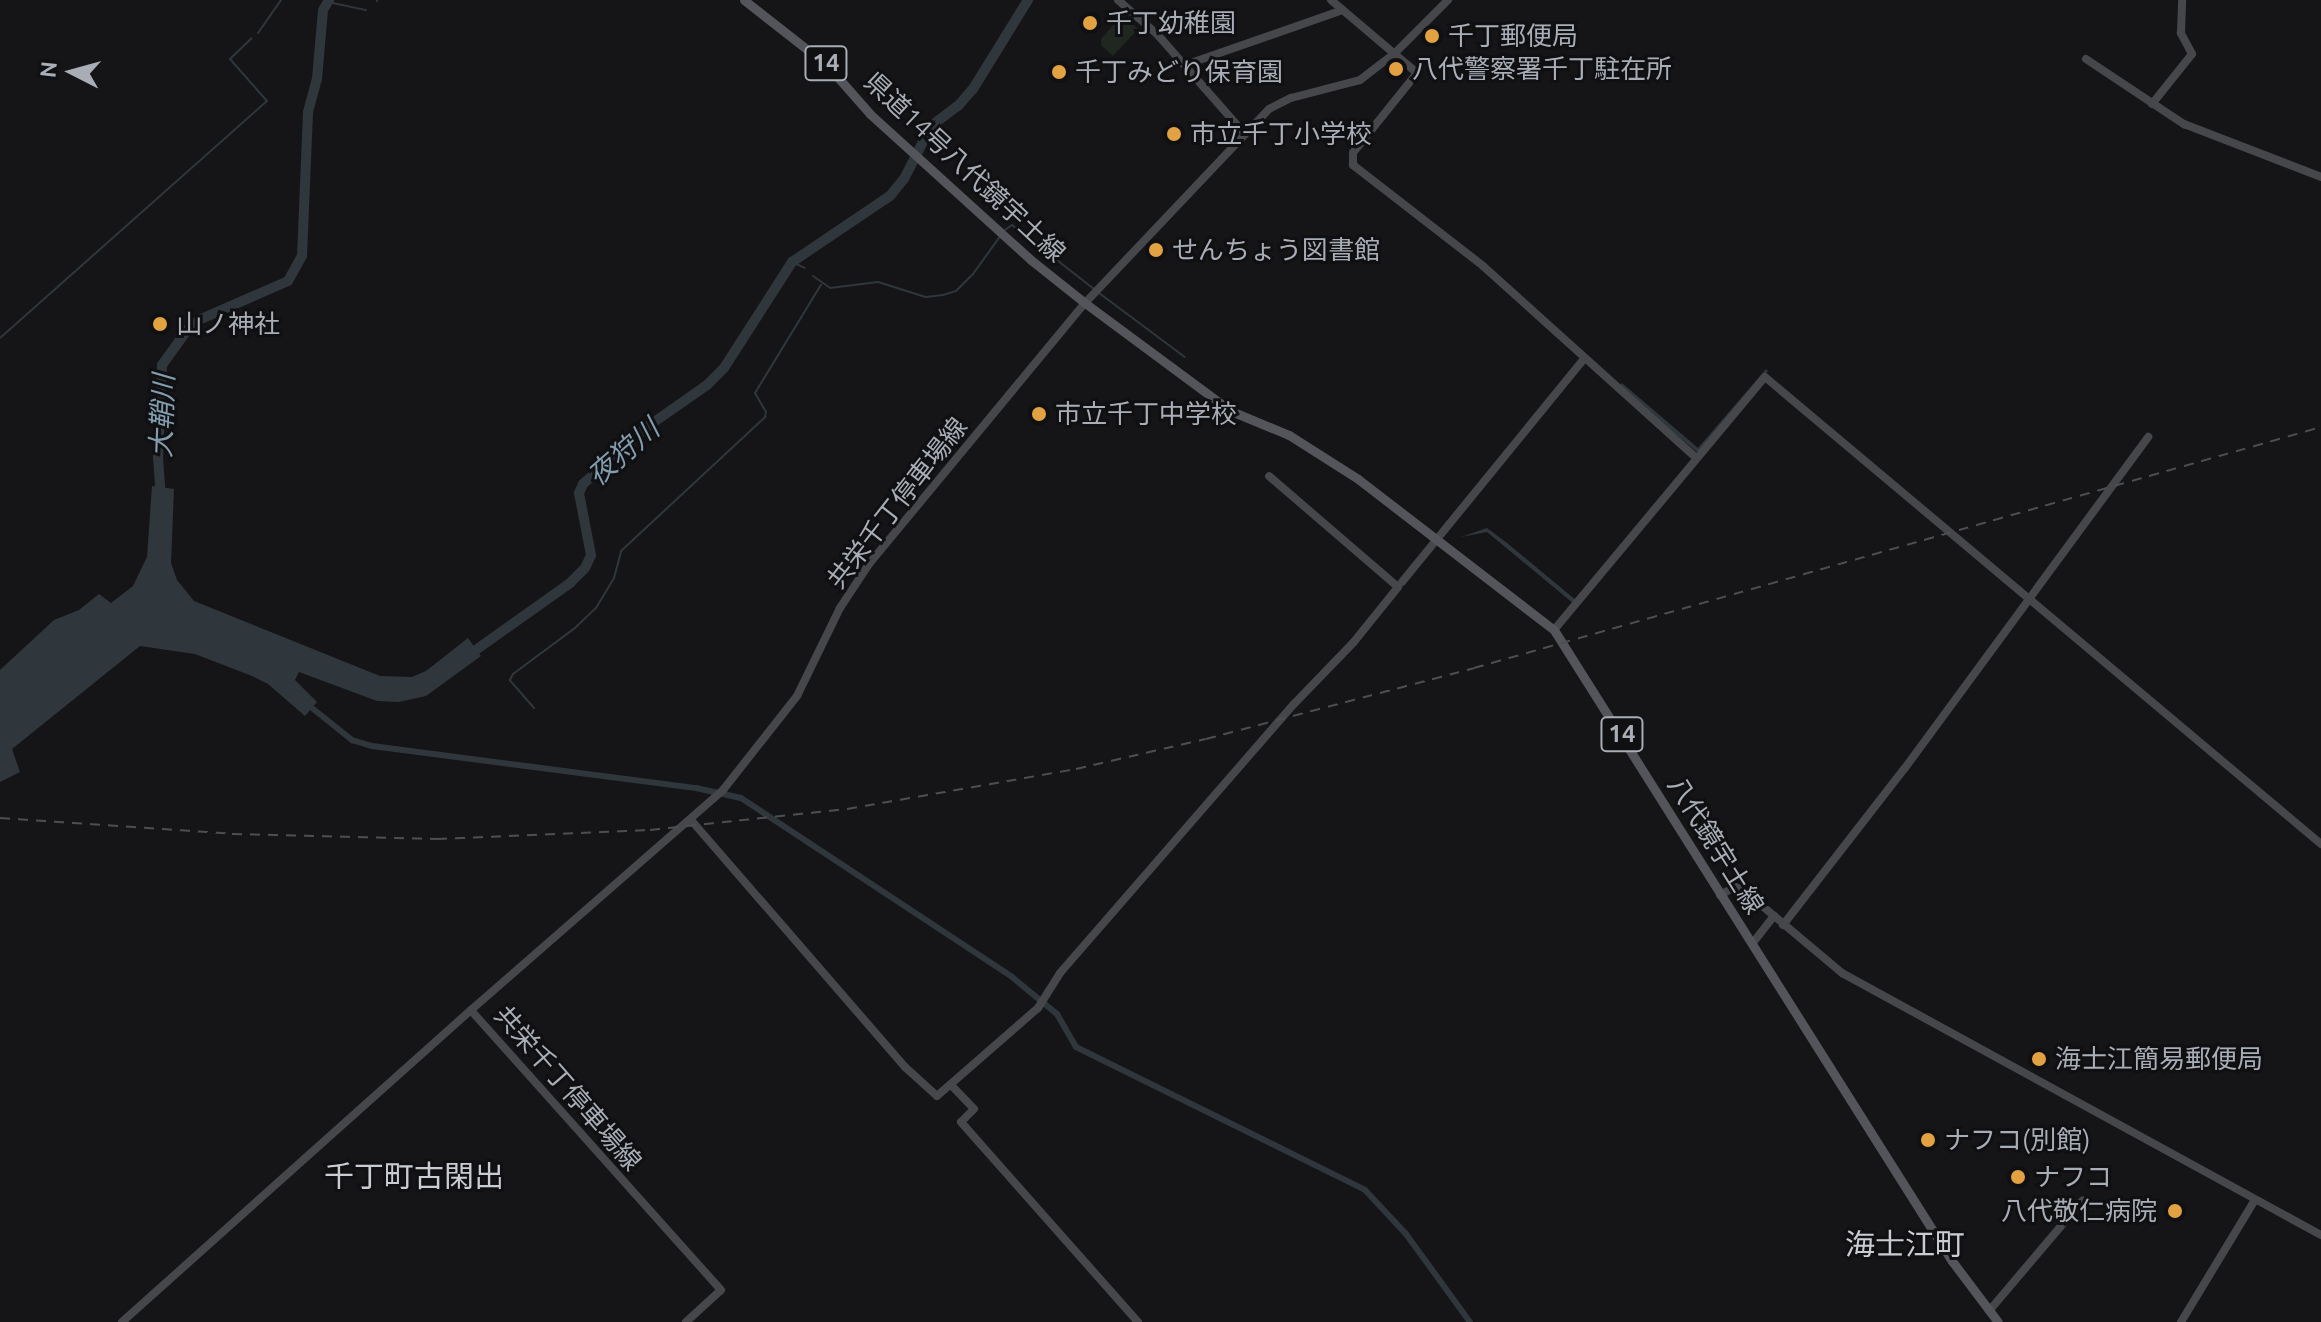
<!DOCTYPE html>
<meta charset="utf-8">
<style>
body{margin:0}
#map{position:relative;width:2321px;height:1322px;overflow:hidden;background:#151517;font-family:Ubuntu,"Noto Sans JP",sans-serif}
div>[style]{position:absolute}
.green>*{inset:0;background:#202720}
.water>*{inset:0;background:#2f373c}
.stream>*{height:2px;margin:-1px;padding:0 1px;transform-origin:1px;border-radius:1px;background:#2f373c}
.canal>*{height:6px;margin:-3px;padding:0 3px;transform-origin:3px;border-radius:3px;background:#2f373c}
.river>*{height:10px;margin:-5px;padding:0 5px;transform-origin:5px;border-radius:5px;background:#2f373c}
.secondary>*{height:8px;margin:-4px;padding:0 4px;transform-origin:4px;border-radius:4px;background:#45474b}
.primary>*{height:9px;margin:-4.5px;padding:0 4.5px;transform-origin:4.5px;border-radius:4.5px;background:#53555a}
.rail>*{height:2px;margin-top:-1px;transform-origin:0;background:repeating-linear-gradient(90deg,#4c4e52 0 10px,transparent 0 18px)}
.dots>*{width:22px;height:22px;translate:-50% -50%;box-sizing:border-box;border:4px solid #101012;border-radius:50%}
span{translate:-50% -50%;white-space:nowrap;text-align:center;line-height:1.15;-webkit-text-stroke:6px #101012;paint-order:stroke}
.shield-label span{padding:2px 6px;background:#101012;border:2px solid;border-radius:6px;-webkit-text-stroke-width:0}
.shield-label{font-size:24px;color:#a8adb6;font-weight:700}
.poi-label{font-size:26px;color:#a8adb6}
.left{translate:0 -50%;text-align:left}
.right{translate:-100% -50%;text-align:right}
.street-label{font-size:26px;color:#a8adb6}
.water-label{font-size:28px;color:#829dae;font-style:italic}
.quarter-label{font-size:30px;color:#c9ccd2}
.north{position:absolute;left:32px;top:32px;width:80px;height:80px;-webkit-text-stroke:6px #101012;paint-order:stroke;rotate:276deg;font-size:22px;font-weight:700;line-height:32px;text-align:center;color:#a8adb6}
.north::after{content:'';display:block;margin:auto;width:28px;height:36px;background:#a8adb6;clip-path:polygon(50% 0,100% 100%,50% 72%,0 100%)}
</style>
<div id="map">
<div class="green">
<div style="clip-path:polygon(1122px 15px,1138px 29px,1113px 56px,1101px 45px,1101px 39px)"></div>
</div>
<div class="water">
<div style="clip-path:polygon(1766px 369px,1768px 371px,1698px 453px,1619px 386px,1622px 383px,1698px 448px)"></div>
<div style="clip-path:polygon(152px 486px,174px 489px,171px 563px,177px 580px,194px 601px,380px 676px,412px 677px,426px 671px,468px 638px,481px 656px,426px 696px,399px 702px,377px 701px,299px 672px,295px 680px,317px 702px,305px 716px,268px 684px,252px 676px,195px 654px,140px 646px,12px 749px,20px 772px,0 782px,0 670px,54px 620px,79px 610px,99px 594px,111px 603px,133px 586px,147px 557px)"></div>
<div style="clip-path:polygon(1487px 528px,1507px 543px,1577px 601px,1574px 604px,1487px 532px,1461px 537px)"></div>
</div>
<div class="stream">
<div style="left:377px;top:1px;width:1px;rotate:-90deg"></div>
<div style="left:328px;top:2px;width:39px;rotate:12deg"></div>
<div style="left:258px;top:33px;width:40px;rotate:-55.1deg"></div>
<div style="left:1005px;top:230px;width:9px;rotate:-36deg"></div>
<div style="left:1012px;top:225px;width:104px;rotate:38deg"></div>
<div style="left:792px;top:262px;width:14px;rotate:25deg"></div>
<div style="left:813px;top:276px;width:21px;rotate:35deg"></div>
<div style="left:830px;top:288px;width:48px;rotate:-7.1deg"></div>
<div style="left:878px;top:282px;width:50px;rotate:17.4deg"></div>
<div style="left:926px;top:297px;width:17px;rotate:-7deg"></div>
<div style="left:943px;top:295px;width:14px;rotate:-17deg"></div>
<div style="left:956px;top:291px;width:24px;rotate:-45deg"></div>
<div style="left:973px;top:274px;width:48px;rotate:-54.3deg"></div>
<div style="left:1099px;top:293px;width:107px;rotate:36.7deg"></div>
<div style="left:0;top:338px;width:357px;rotate:-41.6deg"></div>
<div style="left:267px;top:101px;width:56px;rotate:-131.4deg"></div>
<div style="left:230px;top:59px;width:30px;rotate:-44deg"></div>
<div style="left:534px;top:708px;width:37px;rotate:-131deg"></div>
<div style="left:510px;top:680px;width:7px;rotate:-63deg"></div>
<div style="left:513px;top:674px;width:77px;rotate:-36.6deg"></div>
<div style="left:575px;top:628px;width:29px;rotate:-44deg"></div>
<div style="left:596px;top:608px;width:35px;rotate:-59deg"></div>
<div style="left:614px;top:578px;width:28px;rotate:-75deg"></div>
<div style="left:621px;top:551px;width:197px;rotate:-42.9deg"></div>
<div style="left:765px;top:417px;width:5px;rotate:-79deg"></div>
<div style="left:766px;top:412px;width:22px;rotate:-120deg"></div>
<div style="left:755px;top:393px;width:127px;rotate:-58.6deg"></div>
</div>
<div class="canal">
<div style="left:307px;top:704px;width:58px;rotate:38.7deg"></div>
<div style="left:352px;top:740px;width:21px;rotate:17deg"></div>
<div style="left:372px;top:746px;width:327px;rotate:7.4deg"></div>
<div style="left:696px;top:788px;width:46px;rotate:12.5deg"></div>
<div style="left:741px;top:798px;width:325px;rotate:33.4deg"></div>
<div style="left:1012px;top:977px;width:58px;rotate:39.4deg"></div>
<div style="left:1057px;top:1014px;width:38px;rotate:60deg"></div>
<div style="left:1076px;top:1047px;width:322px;rotate:26.3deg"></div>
<div style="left:1365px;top:1190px;width:60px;rotate:47deg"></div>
<div style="left:1406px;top:1234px;width:109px;rotate:54deg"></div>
</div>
<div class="river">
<div style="left:161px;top:499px;width:42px;rotate:-94.1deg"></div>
<div style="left:158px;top:457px;width:92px;rotate:-87.5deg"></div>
<div style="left:162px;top:365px;width:44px;rotate:-54.2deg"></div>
<div style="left:188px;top:329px;width:16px;rotate:-38deg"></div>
<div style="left:201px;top:319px;width:95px;rotate:-23.6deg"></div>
<div style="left:288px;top:281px;width:29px;rotate:-61deg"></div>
<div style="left:302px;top:256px;width:144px;rotate:-87.6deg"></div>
<div style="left:308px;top:112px;width:34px;rotate:-75deg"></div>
<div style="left:317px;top:79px;width:69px;rotate:-85deg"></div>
<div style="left:323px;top:10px;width:12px;rotate:-59deg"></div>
<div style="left:466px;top:657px;width:128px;rotate:-35.4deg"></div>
<div style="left:570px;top:583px;width:21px;rotate:-45deg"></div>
<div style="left:585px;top:568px;width:14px;rotate:-65deg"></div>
<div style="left:591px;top:555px;width:63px;rotate:-101deg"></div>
<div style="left:579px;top:493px;width:10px;rotate:-66deg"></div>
<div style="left:583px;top:484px;width:86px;rotate:-41.7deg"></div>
<div style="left:647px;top:427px;width:73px;rotate:-35deg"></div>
<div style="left:707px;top:385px;width:24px;rotate:-45deg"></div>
<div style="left:724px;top:368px;width:126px;rotate:-57.3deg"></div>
<div style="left:792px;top:262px;width:118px;rotate:-34deg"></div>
<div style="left:890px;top:196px;width:22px;rotate:-51deg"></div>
<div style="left:904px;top:179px;width:59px;rotate:-63deg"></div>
<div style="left:931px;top:126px;width:34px;rotate:-37deg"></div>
<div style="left:958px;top:106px;width:23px;rotate:-49deg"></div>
<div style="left:973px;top:89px;width:105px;rotate:-58.3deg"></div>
</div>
<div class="secondary">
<div style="left:1118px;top:0;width:52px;rotate:41.1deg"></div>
<div style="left:1157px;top:34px;width:133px;rotate:48.7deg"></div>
<div style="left:1331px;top:0;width:113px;rotate:40.3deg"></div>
<div style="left:1417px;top:73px;width:102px;rotate:128.7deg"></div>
<div style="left:1353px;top:153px;width:12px;rotate:90deg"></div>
<div style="left:1353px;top:165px;width:165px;rotate:37.8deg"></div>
<div style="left:1483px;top:266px;width:287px;rotate:42deg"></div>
<div style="left:2086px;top:59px;width:118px;rotate:33.6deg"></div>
<div style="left:2184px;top:124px;width:147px;rotate:21.1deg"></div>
<div style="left:1185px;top:65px;width:167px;rotate:-19.2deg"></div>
<div style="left:2152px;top:104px;width:64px;rotate:-51.3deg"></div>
<div style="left:2192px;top:54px;width:24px;rotate:-118deg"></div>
<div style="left:2181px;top:33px;width:33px;rotate:-88deg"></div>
<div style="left:1402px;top:582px;width:288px;rotate:-50.8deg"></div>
<div style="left:1554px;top:630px;width:329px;rotate:-50.2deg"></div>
<div style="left:1765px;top:377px;width:726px;rotate:40.03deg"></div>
<div style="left:691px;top:820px;width:327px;rotate:49.1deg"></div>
<div style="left:905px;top:1067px;width:43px;rotate:42.2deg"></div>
<div style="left:937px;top:1096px;width:134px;rotate:-41.1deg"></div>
<div style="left:1038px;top:1008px;width:41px;rotate:-57.8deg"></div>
<div style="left:1060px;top:973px;width:357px;rotate:-49deg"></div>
<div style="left:1294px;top:704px;width:85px;rotate:-46deg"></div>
<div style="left:1353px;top:643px;width:72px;rotate:-51.2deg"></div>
<div style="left:1398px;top:587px;width:170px;rotate:-139.3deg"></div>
<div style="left:1720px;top:895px;width:17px;rotate:-28deg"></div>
<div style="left:1735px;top:887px;width:7px;rotate:16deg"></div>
<div style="left:1742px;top:889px;width:131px;rotate:40deg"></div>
<div style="left:1842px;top:973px;width:546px;rotate:28.68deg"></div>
<div style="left:1783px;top:925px;width:199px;rotate:-52.2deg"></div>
<div style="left:1905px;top:768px;width:411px;rotate:-53.7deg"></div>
<div style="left:1752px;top:944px;width:36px;rotate:-52deg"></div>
<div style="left:951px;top:1085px;width:33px;rotate:46deg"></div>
<div style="left:974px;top:1109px;width:18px;rotate:135deg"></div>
<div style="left:961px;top:1122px;width:267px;rotate:48.5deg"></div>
<div style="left:1989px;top:1311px;width:145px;rotate:-49.7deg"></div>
<div style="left:122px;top:1322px;width:468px;rotate:-41.8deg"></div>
<div style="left:686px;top:1322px;width:47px;rotate:-42.4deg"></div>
<div style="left:721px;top:1290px;width:375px;rotate:-131.8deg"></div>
<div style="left:471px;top:1010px;width:335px;rotate:-41.1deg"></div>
<div style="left:723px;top:790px;width:120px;rotate:-51.8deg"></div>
<div style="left:797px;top:696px;width:98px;rotate:-64deg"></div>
<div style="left:840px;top:608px;width:53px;rotate:-56.6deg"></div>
<div style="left:869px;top:564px;width:339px;rotate:-50.4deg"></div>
<div style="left:1085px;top:303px;width:267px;rotate:-46.5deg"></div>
<div style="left:1269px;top:109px;width:25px;rotate:-27deg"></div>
<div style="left:1291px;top:98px;width:71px;rotate:-14.6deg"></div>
<div style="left:1360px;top:80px;width:44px;rotate:-37.6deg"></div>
<div style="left:1395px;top:53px;width:75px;rotate:-45deg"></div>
<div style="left:2181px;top:1322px;width:143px;rotate:-58.8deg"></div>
</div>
<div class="primary">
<div style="left:744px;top:0;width:105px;rotate:38.1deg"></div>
<div style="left:827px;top:65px;width:65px;rotate:48.7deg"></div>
<div style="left:870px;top:114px;width:217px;rotate:42.2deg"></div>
<div style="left:1031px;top:260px;width:69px;rotate:38.5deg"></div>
<div style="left:1085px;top:303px;width:182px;rotate:36.5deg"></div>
<div style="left:1231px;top:411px;width:63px;rotate:22.5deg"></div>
<div style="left:1289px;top:435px;width:82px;rotate:32.5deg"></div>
<div style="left:1358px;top:479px;width:247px;rotate:37.6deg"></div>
<div style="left:1554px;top:630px;width:746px;rotate:57.76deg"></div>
<div style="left:1952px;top:1261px;width:76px;rotate:53deg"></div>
</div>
<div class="rail">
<div style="left:0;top:818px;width:233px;rotate:3.9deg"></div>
<div style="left:232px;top:834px;width:205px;rotate:1.4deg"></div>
<div style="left:437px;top:839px;width:213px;rotate:-2.4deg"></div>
<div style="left:650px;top:830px;width:198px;rotate:-6.1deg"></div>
<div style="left:847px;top:809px;width:232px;rotate:-9.9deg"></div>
<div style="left:1076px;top:769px;width:133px;rotate:-13deg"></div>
<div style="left:1206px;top:739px;width:277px;rotate:-14.8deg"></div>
<div style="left:1474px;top:668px;width:881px;rotate:-15.88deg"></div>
</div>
<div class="dots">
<div style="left:1090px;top:23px;background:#e3a242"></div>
<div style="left:1432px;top:36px;background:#e3a242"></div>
<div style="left:1396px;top:69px;background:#e3a242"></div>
<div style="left:1059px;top:72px;background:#e3a242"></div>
<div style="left:1174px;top:134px;background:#e3a242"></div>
<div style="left:1156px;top:250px;background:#e3a242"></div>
<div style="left:160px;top:324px;background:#e3a242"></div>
<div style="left:1039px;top:414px;background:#e3a242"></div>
<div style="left:2039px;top:1059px;background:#e3a242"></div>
<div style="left:1928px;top:1140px;background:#e3a242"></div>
<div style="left:2018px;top:1177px;background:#e3a242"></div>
<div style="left:2175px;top:1211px;background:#e3a242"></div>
</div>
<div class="shield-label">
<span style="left:826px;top:63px">14</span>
<span style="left:1622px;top:734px">14</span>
</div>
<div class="poi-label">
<span class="left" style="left:1106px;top:23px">千丁幼稚園</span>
<span class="left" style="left:1448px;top:36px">千丁郵便局</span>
<span class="left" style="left:1412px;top:69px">八代警察署千丁駐在所</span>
<span class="left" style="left:1075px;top:72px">千丁みどり保育園</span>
<span class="left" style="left:1190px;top:134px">市立千丁小学校</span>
<span class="left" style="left:1172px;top:250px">せんちょう図書館</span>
<span class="left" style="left:176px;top:324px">山ノ神社</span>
<span class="left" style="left:1055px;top:414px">市立千丁中学校</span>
<span class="left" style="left:2055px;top:1059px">海士江簡易郵便局</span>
<span class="left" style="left:1944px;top:1140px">ナフコ(別館)</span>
<span class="left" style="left:2034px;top:1177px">ナフコ</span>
<span class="right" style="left:2157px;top:1211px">八代敬仁病院</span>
</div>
<div class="street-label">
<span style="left:965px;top:167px;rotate:43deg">県道14号八代鏡宇土線</span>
<span style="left:897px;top:503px;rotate:-52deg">共栄千丁停車場線</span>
<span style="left:1716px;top:845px;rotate:58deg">八代鏡宇土線</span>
<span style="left:568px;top:1088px;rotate:49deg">共栄千丁停車場線</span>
</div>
<div class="water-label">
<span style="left:162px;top:416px;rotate:-88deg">大鞘川</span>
<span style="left:623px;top:452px;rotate:-41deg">夜狩川</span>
</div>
<div class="quarter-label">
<span style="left:414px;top:1176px">千丁町古閑出</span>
<span style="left:1905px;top:1244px">海士江町</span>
</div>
<div class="north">N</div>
</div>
